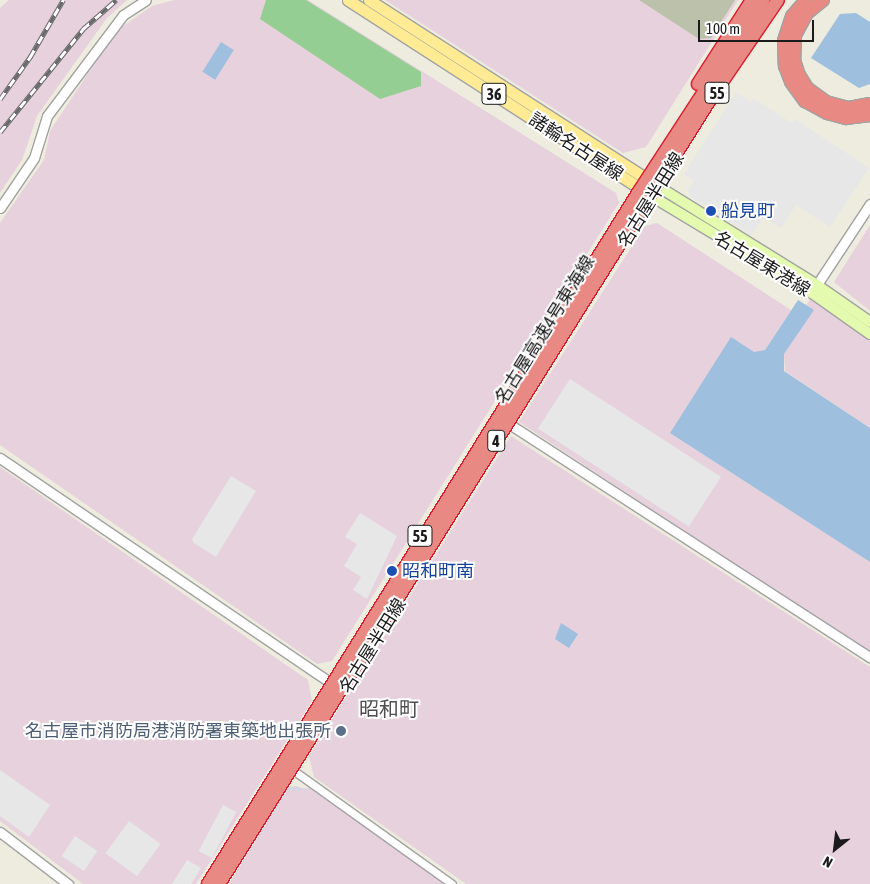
<!DOCTYPE html>
<meta charset="utf-8">
<style>
body{margin:0}
#map{position:relative;width:870px;height:884px;overflow:hidden;background:#edecdf;font-family:"Asap Condensed","Noto Sans JP",sans-serif}
div>[style]{position:absolute}
.industrial>*{inset:0;background:#e6d1dd}
.construction>*{inset:0;background:#bcc1ab}
.forest>*{inset:0;background:#95ce92}
.parking>*{inset:0;background:#e7e7e7;transform-origin:0 0}
.plaza>*{inset:0;background:#d8d4e3}
.water>*{inset:0;background:#9ebfdd;transform-origin:0 0}
.roads{filter:drop-shadow(1px 0 #a2a2a2) drop-shadow(-1px 0 #a2a2a2) drop-shadow(0 1px #a2a2a2) drop-shadow(0 -1px #a2a2a2)}
.minor>*{height:7px;margin:-3.5px;padding:0 3.5px;transform-origin:3.5px;border-radius:3.5px;background:#fff}
.tertiary>*{height:9px;margin:-4.5px;padding:0 4.5px;transform-origin:4.5px;border-radius:4.5px;background:#fff}
.secondary>*{height:10px;margin:-5px;padding:0 5px;transform-origin:5px;border-radius:5px;background:#e4fbaf}
.primary>*{height:11px;margin:-5.5px;padding:0 5.5px;transform-origin:5.5px;border-radius:5.5px;background:#ffeb93}
.motorway>*{height:12px;margin:-6px;padding:0 6px;transform-origin:6px;border-radius:6px;background:#e88983}
.rail>*{height:4.5px;margin-top:-2.25px;transform-origin:0;background:repeating-linear-gradient(90deg,#fff 0 8px,#696969 0 16px);box-sizing:border-box;border-block:1px solid #696969}
.bridges{filter:drop-shadow(1px 0 #da1e30) drop-shadow(-1px 0 #da1e30) drop-shadow(0 1px #da1e30) drop-shadow(0 -1px #da1e30)}
.motorway-bridge>*{height:12px;margin:-6px;padding:0 6px;transform-origin:6px;border-radius:6px;background:#e88983}
.dots>*{width:14px;height:14px;translate:-50% -50%;box-sizing:border-box;border:2px solid #fff;border-radius:50%}
span{translate:-50% -50%;white-space:nowrap;text-align:center;line-height:1.15;-webkit-text-stroke:4px #fff;paint-order:stroke}
.shield-label span{padding:1px 4px;background:#fff;border:1px solid;border-radius:4px;-webkit-text-stroke-width:0}
.shield-label{font-size:16px;color:#1b1b1b;font-weight:700}
.street-label{font-size:18px;color:#1b1b1b}
.transit-label{font-size:18px;color:#164399}
.left{translate:0 -50%;text-align:left}
.service-label{font-size:18px;color:#4e5e75}
.right{translate:-100% -50%;text-align:right}
.quarter-label{font-size:20px;color:#4e4e4e}
.north{position:absolute;left:810px;top:824px;width:50px;height:50px;-webkit-text-stroke:4px #fff;paint-order:stroke;rotate:209deg;font-size:14px;font-weight:700;line-height:20px;text-align:center;color:#1b1b1b}
.north::after{content:'';display:block;margin:auto;width:18px;height:22px;background:#1b1b1b;clip-path:polygon(50% 0,100% 100%,50% 72%,0 100%)}
.scale{position:absolute;left:698px;top:20px;width:116px;height:22px;box-sizing:border-box;border:2px solid #1b1b1b;border-top:0;padding-left:6px;font-size:15px;line-height:18px;white-space:nowrap;color:#1b1b1b;-webkit-text-stroke:4px #fff;paint-order:stroke}
</style>
<div id="map">
<div class="industrial">
<div style="clip-path:polygon(9px 0,127px 0,107px 18px,37px 116px,22px 160px,0 193px,0 8px)"></div>
<div style="clip-path:polygon(174px 0,308px 0,616px 193px,619px 203px,332px 661px,317px 664px,0 445px,0 223px,44px 160px,50px 131px,116px 31px,152px 6px)"></div>
<div style="clip-path:polygon(385px 0,738px 0,646px 147px,623px 153px)"></div>
<div style="clip-path:polygon(657px 223px,791px 310px,765px 350px,754px 353px,731px 338px,670px 433px,870px 562px,870px 653px,519px 422px,645px 226px)"></div>
<div style="clip-path:polygon(870px 225px,870px 311px,834px 282px)"></div>
<div style="clip-path:polygon(811px 298px,870px 339px,870px 428px,785px 371px,784px 354px,813px 310px,806px 305px)"></div>
<div style="clip-path:polygon(511px 436px,870px 667px,870px 884px,466px 884px,314px 777px,309px 756px)"></div>
<div style="clip-path:polygon(0 467px,308px 680px,312px 701px,196px 884px,83px 884px,0 821px)"></div>
<div style="clip-path:polygon(309px 788px,446px 884px,229px 884px,287px 791px)"></div>
</div>
<div class="construction">
<div style="clip-path:polygon(639px 0,735px 0,711px 38px,699px 39px)"></div>
</div>
<div class="forest">
<div style="clip-path:polygon(266px 0,306px 0,421px 72px,421px 86px,380px 99px,260px 19px)"></div>
</div>
<div class="parking">
<div style="clip-path:polygon(736px 92px,751px 102px,754px 99px,792px 123px,795px 119px,869px 168px,830px 227px,796px 205px,781px 228px,763px 217px,751px 235px,690px 196px,688px 190px,694px 181px,684px 174px)"></div>
<div style="left:570px;top:379px;width:180px;height:59px;rotate:33deg"></div>
<div style="clip-path:polygon(231px 476px,256px 491px,216px 557px,194px 543px,192px 539px)"></div>
<div style="clip-path:polygon(360px 513px,397px 536px,367px 599px,353px 590px,361px 577px,344px 566px,357px 544px,345px 537px)"></div>
<div style="clip-path:polygon(0 770px,50px 805px,29px 837px,0 816px)"></div>
<div style="left:223px;top:805px;width:15px;height:52px;rotate:28deg"></div>
<div style="left:129px;top:821px;width:39px;height:40px;rotate:36deg"></div>
<div style="left:75px;top:836px;width:27px;height:24px;rotate:34deg"></div>
<div style="clip-path:polygon(187px 860px,201px 868px,191px 884px,172px 884px)"></div>
</div>
<div class="plaza">
<div style="clip-path:polygon(296px 786px,308px 790px,287px 791px,238px 869px,285px 788px)"></div>
</div>
<div class="water">
<div style="clip-path:polygon(856px 13px,870px 22px,870px 84px,859px 88px,811px 58px,840px 14px)"></div>
<div style="left:221px;top:42px;width:15px;height:35px;rotate:32deg"></div>
<div style="clip-path:polygon(798px 300px,814px 310px,784px 354px,784px 371px,870px 428px,870px 562px,670px 433px,731px 337px,754px 352px,765px 350px)"></div>
<div style="clip-path:polygon(561px 623px,578px 634px,569px 648px,555px 639px)"></div>
</div>
<div class="roads">
<div class="minor">
<div style="left:290px;top:768px;width:199px;rotate:35.6deg"></div>
</div>
<div class="tertiary">
<div style="left:0;top:208px;width:60px;rotate:-55.8deg"></div>
<div style="left:34px;top:158px;width:44px;rotate:-72.8deg"></div>
<div style="left:47px;top:116px;width:126px;rotate:-53deg"></div>
<div style="left:123px;top:15px;width:27px;rotate:-33deg"></div>
<div style="left:814px;top:289px;width:102px;rotate:-56.6deg"></div>
<div style="left:503px;top:420px;width:437px;rotate:32.9deg"></div>
<div style="left:0;top:458px;width:398px;rotate:34.2deg"></div>
<div style="left:0;top:832px;width:86px;rotate:37.4deg"></div>
</div>
<div class="secondary">
<div style="left:659px;top:187px;width:186px;rotate:31.8deg"></div>
<div style="left:817px;top:285px;width:65px;rotate:34.9deg"></div>
<div style="left:653px;top:197px;width:186px;rotate:31.1deg"></div>
<div style="left:812px;top:293px;width:71px;rotate:35.3deg"></div>
</div>
<div class="primary">
<div style="left:348px;top:0;width:356px;rotate:32.8deg"></div>
<div style="left:369px;top:0;width:338px;rotate:32.8deg"></div>
</div>
<div class="motorway">
<div style="left:806px;top:0;width:21px;rotate:131deg"></div>
<div style="left:792px;top:16px;width:26px;rotate:108deg"></div>
<div style="left:784px;top:41px;width:25px;rotate:88deg"></div>
<div style="left:785px;top:66px;width:17px;rotate:69deg"></div>
<div style="left:791px;top:82px;width:24px;rotate:54deg"></div>
<div style="left:805px;top:101px;width:25px;rotate:29deg"></div>
<div style="left:827px;top:113px;width:20px;rotate:15deg"></div>
<div style="left:846px;top:118px;width:24px;rotate:-7deg"></div>
<div style="left:823px;top:0;width:21px;rotate:141deg"></div>
<div style="left:807px;top:13px;width:26px;rotate:118deg"></div>
<div style="left:795px;top:36px;width:24px;rotate:92deg"></div>
<div style="left:794px;top:60px;width:16px;rotate:72deg"></div>
<div style="left:799px;top:75px;width:15px;rotate:58deg"></div>
<div style="left:807px;top:88px;width:24px;rotate:36deg"></div>
<div style="left:826px;top:102px;width:24px;rotate:15deg"></div>
<div style="left:849px;top:108px;width:21px;rotate:-11deg"></div>
</div>
</div>
<div class="rail">
<div style="left:0;top:99px;width:52px;rotate:-54.5deg"></div>
<div style="left:30px;top:57px;width:66px;rotate:-59.9deg"></div>
<div style="left:0;top:132px;width:132px;rotate:-51.1deg"></div>
<div style="left:83px;top:29px;width:44px;rotate:-41.3deg"></div>
</div>
<div class="bridges">
<div class="motorway-bridge">
<div style="left:698px;top:84px;width:100px;rotate:-57.3deg"></div>
<div style="left:208px;top:884px;width:814px;rotate:-58.11deg"></div>
<div style="left:638px;top:193px;width:230px;rotate:-56.9deg"></div>
<div style="left:219px;top:884px;width:924px;rotate:-57.96deg"></div>
<div style="left:709px;top:101px;width:122px;rotate:-55.7deg"></div>
</div>
</div>
<div class="dots">
<div style="left:711px;top:211px;background:#1a4fb4"></div>
<div style="left:392px;top:571px;background:#1a4fb4"></div>
<div style="left:341px;top:731px;background:#5c6f8a"></div>
</div>
<div class="shield-label">
<span style="left:717px;top:93px">55</span>
<span style="left:494px;top:94px">36</span>
<span style="left:496px;top:441px">4</span>
<span style="left:420px;top:536px">55</span>
</div>
<div class="street-label">
<span style="left:576px;top:147px;rotate:33deg">諸輪名古屋線</span>
<span style="left:651px;top:200px;rotate:-58deg">名古屋半田線</span>
<span style="left:762px;top:264px;rotate:31deg">名古屋東港線</span>
<span style="left:545px;top:330px;rotate:-58deg">名古屋高速4号東海線</span>
<span style="left:373px;top:646px;rotate:-58deg">名古屋半田線</span>
</div>
<div class="transit-label">
<span class="left" style="left:721px;top:211px">船見町</span>
<span class="left" style="left:402px;top:571px">昭和町南</span>
</div>
<div class="service-label">
<span class="right" style="left:331px;top:731px">名古屋市消防局港消防署東築地出張所</span>
</div>
<div class="quarter-label">
<span style="left:389px;top:708px">昭和町</span>
</div>
<div class="north">N</div>
<div class="scale">100 m</div>
</div>
